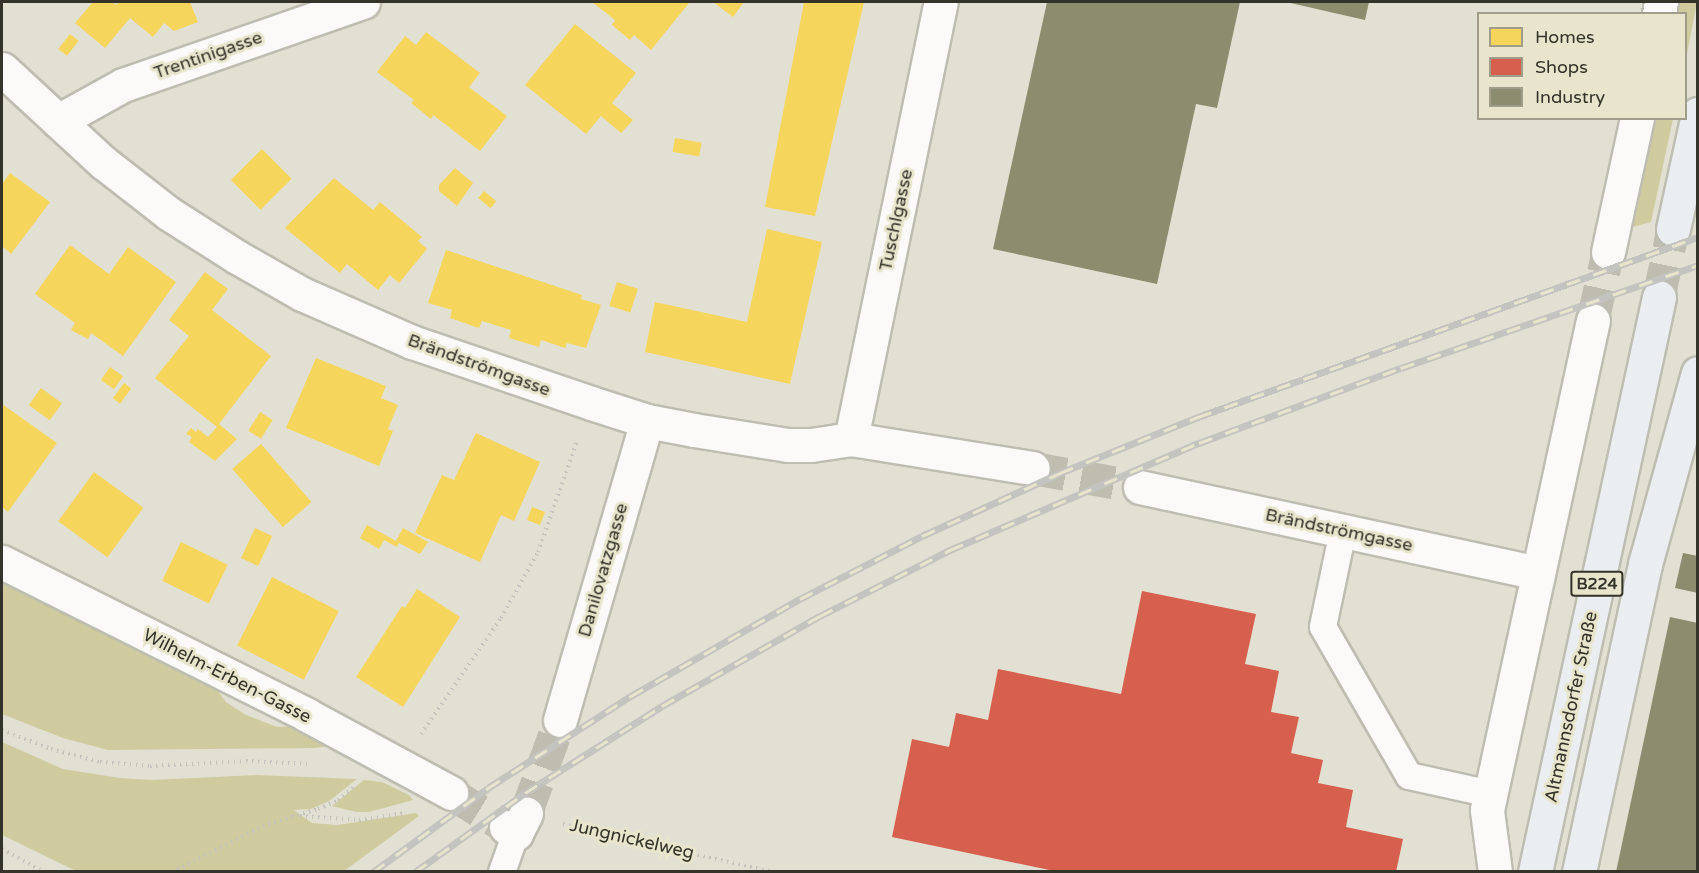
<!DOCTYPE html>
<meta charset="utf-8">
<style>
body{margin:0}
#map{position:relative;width:1699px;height:873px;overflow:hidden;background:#e2e0d2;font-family:"Varela Round",sans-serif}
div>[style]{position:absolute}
.green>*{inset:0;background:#d0cb9f}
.homes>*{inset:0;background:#f6d55c;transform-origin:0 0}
.shops>*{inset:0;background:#d6604d}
.industry>*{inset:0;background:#8c8c6e}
.minor-tunnel>*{height:33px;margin-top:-16.5px;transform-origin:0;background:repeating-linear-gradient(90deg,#bfbdb0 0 33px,transparent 0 49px)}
.primary-tunnel>*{height:33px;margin-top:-16.5px;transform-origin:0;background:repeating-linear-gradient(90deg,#bfbdb0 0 33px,transparent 0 49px)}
.path>*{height:4px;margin-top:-2px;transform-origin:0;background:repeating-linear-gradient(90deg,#c4c3be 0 1.5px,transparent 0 6px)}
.roads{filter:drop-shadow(2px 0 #bebdb2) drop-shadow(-2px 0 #bebdb2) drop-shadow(0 2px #bebdb2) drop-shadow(0 -2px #bebdb2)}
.service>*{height:26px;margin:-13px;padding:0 13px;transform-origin:13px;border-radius:13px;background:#fbfaf8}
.minor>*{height:33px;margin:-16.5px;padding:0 16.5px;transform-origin:16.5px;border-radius:16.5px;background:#fbfaf8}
.primary>*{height:33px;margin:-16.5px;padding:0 16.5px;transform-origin:16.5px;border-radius:16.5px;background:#eaeef0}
.rail>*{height:7px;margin-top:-3.5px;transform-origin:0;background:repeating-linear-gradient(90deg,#e8e5cc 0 14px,#c3c3bf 0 28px);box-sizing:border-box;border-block:2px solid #c3c3bf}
span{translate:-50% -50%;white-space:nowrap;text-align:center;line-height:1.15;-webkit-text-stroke:6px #e8e5cc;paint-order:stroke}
.shield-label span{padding:2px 4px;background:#e8e5cc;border:2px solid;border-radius:4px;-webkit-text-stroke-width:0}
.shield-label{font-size:16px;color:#343329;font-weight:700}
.street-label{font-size:18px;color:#343329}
.frame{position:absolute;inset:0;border:3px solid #343329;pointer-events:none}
.legend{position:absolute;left:1477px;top:12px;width:210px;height:108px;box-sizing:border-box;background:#e8e5cc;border:2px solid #a09e8b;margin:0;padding:8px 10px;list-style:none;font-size:18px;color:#343329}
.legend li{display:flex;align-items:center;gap:12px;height:30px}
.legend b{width:30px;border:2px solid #a09e8b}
</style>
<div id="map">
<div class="green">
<div style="clip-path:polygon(1673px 2px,1697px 2px,1686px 59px,1686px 14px,1671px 14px)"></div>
<div style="clip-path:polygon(1648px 119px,1673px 119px,1651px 222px,1625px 229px)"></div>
<div style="clip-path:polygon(2px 580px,209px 679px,226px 702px,246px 715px,277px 727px,300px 726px,336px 745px,316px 748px,108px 750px,63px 738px,2px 714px)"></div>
<div style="clip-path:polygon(2px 742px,63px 769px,120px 778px,152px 780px,257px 775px,357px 779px,329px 801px,311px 809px,294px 810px,312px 823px,337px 825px,416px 813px,419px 816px,344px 871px,76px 871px,2px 835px)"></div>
<div style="clip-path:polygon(364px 780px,382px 782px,409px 795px,413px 800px,369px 812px,356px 812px,332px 806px)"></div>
</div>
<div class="homes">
<div style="clip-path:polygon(93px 2px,112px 2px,116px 5px,119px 2px,190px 2px,198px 22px,174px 31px,164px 23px,153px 37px,130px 18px,105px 48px,75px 23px)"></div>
<div style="clip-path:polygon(592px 2px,688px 2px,689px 3px,651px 50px,634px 35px,630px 40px,612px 25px,615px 20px)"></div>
<div style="clip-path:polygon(713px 2px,744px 2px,733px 17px)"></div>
<div style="clip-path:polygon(804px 2px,864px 2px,815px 216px,765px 207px)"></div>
<div style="clip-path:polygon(575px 24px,636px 73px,612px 103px,633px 120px,621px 133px,601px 116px,586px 134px,525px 85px)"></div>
<div style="clip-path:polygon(426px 32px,480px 73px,469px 87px,507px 116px,480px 151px,433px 115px,431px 119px,411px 103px,414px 100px,377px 72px,405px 36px,416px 45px)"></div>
<div style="left:70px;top:34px;width:11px;height:19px;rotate:38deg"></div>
<div style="left:675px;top:138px;width:27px;height:14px;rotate:10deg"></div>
<div style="left:262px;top:149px;width:42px;height:44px;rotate:45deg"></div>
<div style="clip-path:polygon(455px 168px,473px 183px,457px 206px,439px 191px,439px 185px)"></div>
<div style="clip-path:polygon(10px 173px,50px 202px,11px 254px,2px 246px,2px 184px)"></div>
<div style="clip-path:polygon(334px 178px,373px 210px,380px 202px,422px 237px,418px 241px,427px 249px,399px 283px,390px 275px,378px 290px,347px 264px,340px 273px,285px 228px)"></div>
<div style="left:484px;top:191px;width:16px;height:9px;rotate:40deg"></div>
<div style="clip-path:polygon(767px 229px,822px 242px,790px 384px,645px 352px,655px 302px,747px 322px)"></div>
<div style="clip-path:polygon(70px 245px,109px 274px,128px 247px,176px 282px,123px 356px,91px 333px,88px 339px,71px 330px,75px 323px,35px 294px)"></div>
<div style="clip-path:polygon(446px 250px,582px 295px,581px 299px,601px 305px,586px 348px,567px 343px,565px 348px,541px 340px,539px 347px,509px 338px,511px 330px,482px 321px,479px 328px,450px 318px,452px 310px,428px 303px)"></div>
<div style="clip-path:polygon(205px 272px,228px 289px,212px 310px,271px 356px,219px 424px,237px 439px,215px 461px,189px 442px,192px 437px,186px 434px,191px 428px,196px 432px,198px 429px,208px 437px,217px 427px,155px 378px,189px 336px,169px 320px)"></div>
<div style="left:617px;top:282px;width:22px;height:25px;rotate:18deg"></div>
<div style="clip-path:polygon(316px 358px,386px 386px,381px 398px,398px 405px,388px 429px,393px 431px,379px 466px,286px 428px)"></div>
<div style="left:110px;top:367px;width:16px;height:16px;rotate:35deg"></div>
<div style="left:124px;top:383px;width:9px;height:19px;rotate:36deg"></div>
<div style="left:41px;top:388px;width:26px;height:21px;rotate:36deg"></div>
<div style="clip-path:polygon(2px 404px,57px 443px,8px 512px,2px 507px)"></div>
<div style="left:260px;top:412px;width:15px;height:22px;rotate:32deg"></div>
<div style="clip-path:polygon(476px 433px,540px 462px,514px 521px,501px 515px,480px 562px,415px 533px,442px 475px,454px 480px)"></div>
<div style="left:261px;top:444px;width:77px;height:38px;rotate:49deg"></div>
<div style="left:94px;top:472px;width:61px;height:61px;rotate:36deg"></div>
<div style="left:532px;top:507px;width:14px;height:14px;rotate:21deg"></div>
<div style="clip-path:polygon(367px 525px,396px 541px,403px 528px,428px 542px,420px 554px,399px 543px,397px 547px,384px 540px,379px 549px,360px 538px)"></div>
<div style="left:255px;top:528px;width:19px;height:33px;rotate:25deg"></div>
<div style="left:181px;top:542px;width:52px;height:43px;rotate:26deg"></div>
<div style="left:272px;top:577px;width:75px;height:77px;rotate:27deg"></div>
<div style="clip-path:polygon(417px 589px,460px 617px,403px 707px,356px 677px,402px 606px,405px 608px)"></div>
</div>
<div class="shops">
<div style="clip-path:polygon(1142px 591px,1256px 614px,1245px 664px,1279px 671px,1271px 712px,1299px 717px,1291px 753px,1323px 760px,1318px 783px,1353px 790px,1346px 827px,1403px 839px,1396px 872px,1059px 872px,892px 837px,912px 739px,949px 747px,956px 713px,988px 720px,998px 669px,1121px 694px)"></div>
</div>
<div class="industry">
<div style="clip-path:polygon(1047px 2px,1240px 2px,1217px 108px,1196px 104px,1157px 284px,993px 249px)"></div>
<div style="clip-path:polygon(1286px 2px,1369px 2px,1365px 20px)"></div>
<div style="clip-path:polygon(1683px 553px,1698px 556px,1698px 593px,1675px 588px)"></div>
<div style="clip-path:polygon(1670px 617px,1698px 623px,1698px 872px,1616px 872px)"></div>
</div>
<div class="minor-tunnel">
<div style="left:1593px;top:320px;width:70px;rotate:-77.6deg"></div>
<div style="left:1033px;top:468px;width:109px;rotate:10.1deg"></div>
<div style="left:451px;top:793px;width:65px;rotate:31.7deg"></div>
<div style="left:526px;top:813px;width:99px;rotate:-69.9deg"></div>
</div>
<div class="primary-tunnel">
<div style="left:1659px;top:297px;width:69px;rotate:-78.4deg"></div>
</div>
<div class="path">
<div style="left:2px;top:730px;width:53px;rotate:21.2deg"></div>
<div style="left:51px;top:749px;width:51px;rotate:14.9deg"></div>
<div style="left:100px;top:762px;width:50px;rotate:4.6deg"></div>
<div style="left:150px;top:766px;width:96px;rotate:-3deg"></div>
<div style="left:246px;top:761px;width:64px;rotate:2.7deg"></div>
<div style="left:421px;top:734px;width:141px;rotate:-55.4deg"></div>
<div style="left:501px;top:618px;width:76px;rotate:-60.7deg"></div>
<div style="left:538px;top:552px;width:118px;rotate:-70.6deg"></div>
<div style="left:300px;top:816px;width:59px;rotate:3.9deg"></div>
<div style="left:359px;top:820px;width:48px;rotate:-8.5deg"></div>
<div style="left:563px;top:824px;width:215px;rotate:12.9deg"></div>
<div style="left:2px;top:849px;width:48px;rotate:28.7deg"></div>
<div style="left:172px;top:872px;width:102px;rotate:-26.8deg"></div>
<div style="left:263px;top:826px;width:58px;rotate:-17.2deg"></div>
<div style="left:318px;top:809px;width:22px;rotate:-24deg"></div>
<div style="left:338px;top:800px;width:22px;rotate:-39deg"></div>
</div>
<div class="roads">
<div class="service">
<div style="left:1343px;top:531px;width:98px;rotate:101.8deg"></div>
<div style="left:1323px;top:627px;width:172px;rotate:60deg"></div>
<div style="left:1409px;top:776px;width:84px;rotate:12.4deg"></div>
<div style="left:502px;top:872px;width:41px;rotate:-70.3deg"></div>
</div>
<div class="minor">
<div style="left:1659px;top:14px;width:12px;rotate:-81deg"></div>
<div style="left:2px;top:69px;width:139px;rotate:42.7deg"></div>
<div style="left:104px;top:163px;width:81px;rotate:38deg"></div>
<div style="left:168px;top:213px;width:82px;rotate:32.5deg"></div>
<div style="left:237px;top:257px;width:75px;rotate:29.6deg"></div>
<div style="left:302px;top:294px;width:120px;rotate:23.6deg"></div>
<div style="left:412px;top:342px;width:189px;rotate:18.8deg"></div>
<div style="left:591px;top:403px;width:59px;rotate:17.8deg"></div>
<div style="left:647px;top:421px;width:48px;rotate:10.8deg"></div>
<div style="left:694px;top:430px;width:95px;rotate:9.1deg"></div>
<div style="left:788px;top:445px;width:23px"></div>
<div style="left:811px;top:445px;width:40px;rotate:-8.5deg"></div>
<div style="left:851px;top:439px;width:184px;rotate:9.1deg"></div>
<div style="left:58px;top:121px;width:74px;rotate:-29deg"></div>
<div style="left:123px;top:85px;width:254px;rotate:-19.1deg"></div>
<div style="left:1608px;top:252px;width:137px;rotate:-77.8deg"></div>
<div style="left:851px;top:439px;width:446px;rotate:-78.4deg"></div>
<div style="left:1140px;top:487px;width:407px;rotate:12.2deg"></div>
<div style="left:2px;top:562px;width:341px;rotate:26.6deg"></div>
<div style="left:307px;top:715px;width:164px;rotate:28.4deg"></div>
<div style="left:560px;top:720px;width:311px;rotate:-73.8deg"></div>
<div style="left:506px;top:827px;width:12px;rotate:31deg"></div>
<div style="left:516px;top:833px;width:22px;rotate:-63deg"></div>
<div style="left:1495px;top:872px;width:63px;rotate:-97.4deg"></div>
<div style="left:1487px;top:810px;width:501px;rotate:-77.79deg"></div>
</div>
<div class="primary">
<div style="left:1673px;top:229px;width:118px;rotate:-77.7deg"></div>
<div style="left:1535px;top:872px;width:588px;rotate:-77.83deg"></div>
<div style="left:1579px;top:872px;width:315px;rotate:-77.9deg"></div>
<div style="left:1645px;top:564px;width:198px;rotate:-74.5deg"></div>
</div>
</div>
<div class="rail">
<div style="left:373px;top:872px;width:142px;rotate:-36.1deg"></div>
<div style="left:488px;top:788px;width:170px;rotate:-32.8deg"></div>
<div style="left:631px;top:696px;width:195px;rotate:-29.9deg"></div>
<div style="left:800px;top:599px;width:137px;rotate:-27.3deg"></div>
<div style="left:922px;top:536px;width:152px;rotate:-24.5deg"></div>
<div style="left:1060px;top:473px;width:149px;rotate:-22.1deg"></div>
<div style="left:1198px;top:417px;width:531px;rotate:-19.8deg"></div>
<div style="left:415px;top:872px;width:135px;rotate:-35.7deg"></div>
<div style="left:525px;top:793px;width:162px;rotate:-32.4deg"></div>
<div style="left:662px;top:706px;width:182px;rotate:-29.7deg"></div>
<div style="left:820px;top:616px;width:146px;rotate:-26.9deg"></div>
<div style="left:950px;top:550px;width:271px;rotate:-23.3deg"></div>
<div style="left:1199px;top:443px;width:215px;rotate:-20.4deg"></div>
<div style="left:1401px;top:368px;width:314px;rotate:-19.1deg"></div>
</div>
<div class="shield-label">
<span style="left:1597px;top:584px">B224</span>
</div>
<div class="street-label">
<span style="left:208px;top:55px;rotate:-19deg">Trentinigasse</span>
<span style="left:896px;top:220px;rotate:-78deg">Tuschlgasse</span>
<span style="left:479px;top:365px;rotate:20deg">Brändströmgasse</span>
<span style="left:1339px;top:530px;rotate:12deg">Brändströmgasse</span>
<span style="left:603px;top:570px;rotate:-74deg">Danilovatzgasse</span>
<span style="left:227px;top:676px;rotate:27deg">Wilhelm-Erben-Gasse</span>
<span style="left:1571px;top:707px;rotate:-78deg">Altmannsdorfer Straße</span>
<span style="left:632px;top:839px;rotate:13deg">Jungnickelweg</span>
</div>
<div class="frame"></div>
<ul class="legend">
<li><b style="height:16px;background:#f6d55c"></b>Homes</li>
<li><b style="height:16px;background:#d6604d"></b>Shops</li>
<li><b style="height:16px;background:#8c8c6e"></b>Industry</li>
</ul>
</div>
